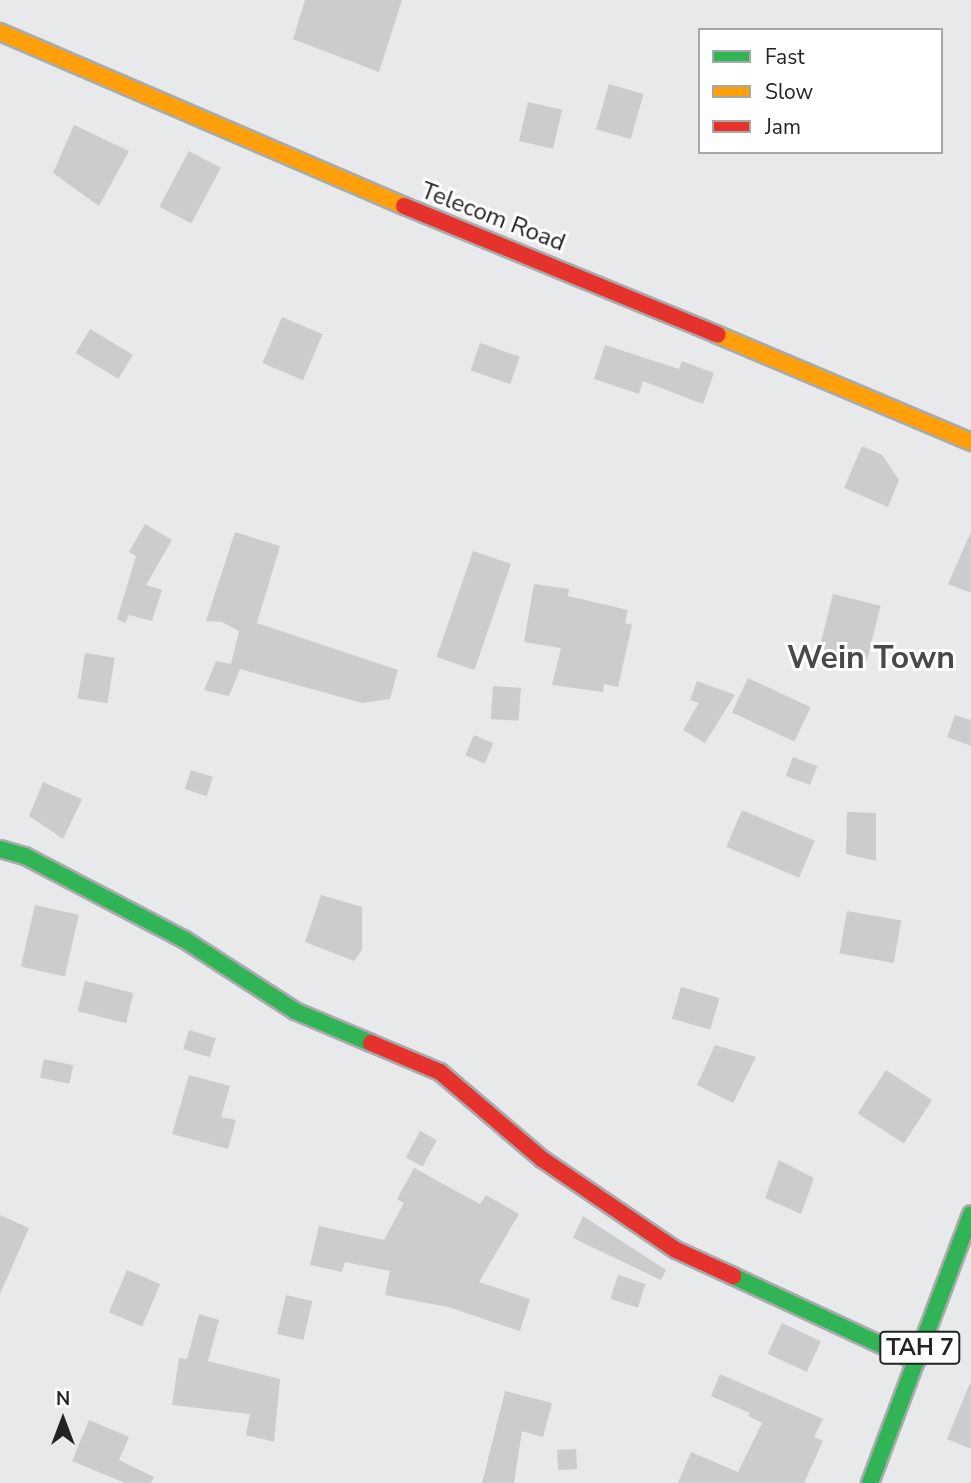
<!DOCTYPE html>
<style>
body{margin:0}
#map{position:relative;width:971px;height:1483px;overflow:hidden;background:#e7e9eb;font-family:"Nunito Sans",sans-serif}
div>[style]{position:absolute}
.building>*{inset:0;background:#cbcccd;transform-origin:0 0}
.roads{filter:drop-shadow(2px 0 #a9aaac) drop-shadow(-2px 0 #a9aaac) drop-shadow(0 2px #a9aaac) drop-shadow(0 -2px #a9aaac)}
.fast>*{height:16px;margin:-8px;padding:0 8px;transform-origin:8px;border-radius:8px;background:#30b455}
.slow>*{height:16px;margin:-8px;padding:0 8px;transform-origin:8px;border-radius:8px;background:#ff9f0a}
.jam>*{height:16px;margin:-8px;padding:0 8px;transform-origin:8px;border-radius:8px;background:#e5322d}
span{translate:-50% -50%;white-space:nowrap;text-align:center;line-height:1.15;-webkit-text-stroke:6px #fff;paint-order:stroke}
.shield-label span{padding:2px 5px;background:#fff;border:2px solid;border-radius:5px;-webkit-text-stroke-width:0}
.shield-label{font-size:23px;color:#222324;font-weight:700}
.street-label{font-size:24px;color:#222324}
.district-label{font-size:32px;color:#47494b;font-weight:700}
.legend{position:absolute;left:698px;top:28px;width:245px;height:126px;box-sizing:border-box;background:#fff;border:2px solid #a7a7a7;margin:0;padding:9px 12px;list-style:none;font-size:21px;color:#222324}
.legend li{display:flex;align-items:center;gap:14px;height:35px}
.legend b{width:35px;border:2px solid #a7a7a7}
.north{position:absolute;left:28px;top:1385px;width:70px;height:70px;-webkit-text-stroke:5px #fff;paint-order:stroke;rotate:0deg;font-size:19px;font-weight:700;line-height:28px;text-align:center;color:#222324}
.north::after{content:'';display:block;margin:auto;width:24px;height:32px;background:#222324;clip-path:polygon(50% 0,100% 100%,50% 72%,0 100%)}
</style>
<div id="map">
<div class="building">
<div style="clip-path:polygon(305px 0,402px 0,379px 72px,293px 39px)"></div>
<div style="left:609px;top:84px;width:36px;height:47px;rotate:16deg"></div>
<div style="left:528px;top:102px;width:35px;height:40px;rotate:13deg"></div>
<div style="clip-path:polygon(74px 125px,129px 151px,99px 206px,53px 173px)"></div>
<div style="left:189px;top:151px;width:36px;height:63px;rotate:28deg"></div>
<div style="left:282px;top:317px;width:44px;height:50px;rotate:23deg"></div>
<div style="left:90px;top:329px;width:50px;height:28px;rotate:31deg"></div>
<div style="left:480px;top:343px;width:42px;height:29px;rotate:19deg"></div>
<div style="clip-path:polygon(605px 345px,679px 369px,682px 361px,714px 373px,703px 404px,643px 381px,639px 394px,594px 379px)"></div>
<div style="clip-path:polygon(862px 446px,882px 455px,899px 480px,888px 507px,844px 488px)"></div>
<div style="clip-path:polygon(145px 524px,172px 540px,146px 585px,162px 590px,152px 621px,129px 615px,125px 623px,117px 619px,136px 556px,129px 552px)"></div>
<div style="clip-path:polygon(235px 532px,280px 546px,257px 623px,398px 670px,390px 699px,362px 703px,240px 669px,229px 696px,204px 690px,216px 661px,231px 664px,239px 631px,222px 622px,206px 621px)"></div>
<div style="clip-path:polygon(971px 532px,971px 593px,948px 584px)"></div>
<div style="left:473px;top:551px;width:40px;height:112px;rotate:19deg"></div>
<div style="clip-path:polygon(534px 584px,569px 589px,568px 596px,628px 610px,625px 623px,632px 625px,618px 687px,604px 684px,603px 692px,552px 685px,561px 648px,524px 642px)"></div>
<div style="left:833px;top:594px;width:49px;height:56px;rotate:14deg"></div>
<div style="left:85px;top:653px;width:30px;height:46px;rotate:9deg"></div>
<div style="left:748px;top:678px;width:69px;height:38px;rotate:25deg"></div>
<div style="clip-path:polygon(697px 681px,735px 695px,705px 743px,683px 730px,699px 703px,690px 700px)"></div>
<div style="left:493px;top:686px;width:28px;height:33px;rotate:4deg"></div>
<div style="clip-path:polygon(955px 715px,971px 720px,971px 746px,947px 737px)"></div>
<div style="left:474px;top:735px;width:21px;height:22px;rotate:23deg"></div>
<div style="left:793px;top:757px;width:26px;height:20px;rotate:21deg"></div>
<div style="left:191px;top:770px;width:23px;height:20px;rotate:18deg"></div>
<div style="clip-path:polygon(43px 782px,82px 799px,63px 839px,29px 816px)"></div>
<div style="left:742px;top:810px;width:79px;height:40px;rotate:23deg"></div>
<div style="clip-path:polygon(847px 812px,876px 813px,876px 861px,846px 854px)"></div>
<div style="clip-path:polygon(321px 895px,362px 907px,362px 950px,354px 961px,305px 942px)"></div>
<div style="left:35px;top:905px;width:45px;height:63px;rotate:13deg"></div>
<div style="left:847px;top:911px;width:55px;height:43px;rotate:10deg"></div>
<div style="left:85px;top:981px;width:50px;height:31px;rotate:14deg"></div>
<div style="left:681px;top:987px;width:40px;height:33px;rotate:16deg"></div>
<div style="left:189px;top:1030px;width:28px;height:20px;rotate:17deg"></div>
<div style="clip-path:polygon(715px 1045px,756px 1057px,733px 1103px,697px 1085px)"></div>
<div style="left:44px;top:1059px;width:30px;height:19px;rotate:12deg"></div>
<div style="left:886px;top:1070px;width:55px;height:52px;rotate:33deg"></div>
<div style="clip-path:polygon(189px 1075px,230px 1086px,221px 1117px,236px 1120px,228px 1149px,172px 1134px)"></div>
<div style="left:420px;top:1131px;width:19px;height:30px;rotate:28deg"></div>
<div style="clip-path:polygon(779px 1160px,814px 1178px,801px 1214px,765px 1198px)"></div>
<div style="clip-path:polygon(414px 1168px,480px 1204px,486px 1195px,519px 1214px,479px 1282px,530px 1299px,520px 1331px,448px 1307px,385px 1295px,390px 1271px,345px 1262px,342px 1272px,310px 1265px,319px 1226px,384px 1240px,404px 1203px,397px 1199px)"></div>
<div style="clip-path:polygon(0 1215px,29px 1228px,0 1294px)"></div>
<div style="clip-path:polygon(583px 1216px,666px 1270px,661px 1280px,573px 1238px)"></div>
<div style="left:127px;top:1270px;width:36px;height:46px;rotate:23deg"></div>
<div style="left:618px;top:1275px;width:29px;height:25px;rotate:18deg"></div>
<div style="left:286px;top:1295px;width:27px;height:40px;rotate:13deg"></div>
<div style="clip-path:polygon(199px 1314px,219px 1320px,208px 1361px,280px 1379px,274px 1442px,246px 1435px,250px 1414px,172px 1405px,179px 1358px,187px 1359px)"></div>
<div style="left:782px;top:1323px;width:43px;height:34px;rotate:25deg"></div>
<div style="clip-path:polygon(720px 1374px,823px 1419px,814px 1437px,823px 1441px,804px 1483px,678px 1483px,691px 1452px,738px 1472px,762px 1423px,748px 1416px,750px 1413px,711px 1396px)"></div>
<div style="clip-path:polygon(970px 1383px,971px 1383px,971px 1449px,947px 1439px)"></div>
<div style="clip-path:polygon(505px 1391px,552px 1403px,543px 1437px,522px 1431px,514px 1483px,482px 1483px)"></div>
<div style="clip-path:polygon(89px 1420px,129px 1437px,119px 1460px,154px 1477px,151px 1483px,125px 1483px,72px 1461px)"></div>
<div style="left:576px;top:1449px;width:20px;height:19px;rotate:87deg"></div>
</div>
<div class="roads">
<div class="fast">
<div style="left:0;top:849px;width:26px;rotate:16deg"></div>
<div style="left:25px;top:856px;width:181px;rotate:27.7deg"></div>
<div style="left:185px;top:940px;width:131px;rotate:32.8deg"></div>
<div style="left:295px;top:1011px;width:82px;rotate:22.8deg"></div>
<div style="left:733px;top:1276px;width:202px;rotate:24.9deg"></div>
<div style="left:870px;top:1483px;width:287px;rotate:-69.4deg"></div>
</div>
<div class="slow">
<div style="left:0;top:32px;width:440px;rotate:23.3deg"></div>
<div style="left:718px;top:335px;width:275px;rotate:22.9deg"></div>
</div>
<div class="jam">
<div style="left:404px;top:206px;width:339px;rotate:22.3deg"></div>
<div style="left:371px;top:1043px;width:75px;rotate:22.8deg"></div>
<div style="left:440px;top:1072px;width:134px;rotate:40.5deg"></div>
<div style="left:542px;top:1159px;width:162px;rotate:34.2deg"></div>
<div style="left:676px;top:1250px;width:63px;rotate:24.5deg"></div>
</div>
</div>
<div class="shield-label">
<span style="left:920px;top:1348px">TAH 7</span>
</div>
<div class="street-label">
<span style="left:493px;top:217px;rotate:21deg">Telecom Road</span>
</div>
<div class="district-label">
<span style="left:871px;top:658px">Wein Town</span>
</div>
<ul class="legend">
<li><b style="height:9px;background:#30b455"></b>Fast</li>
<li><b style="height:9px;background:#ff9f0a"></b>Slow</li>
<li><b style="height:9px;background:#e5322d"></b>Jam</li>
</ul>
<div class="north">N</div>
</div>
